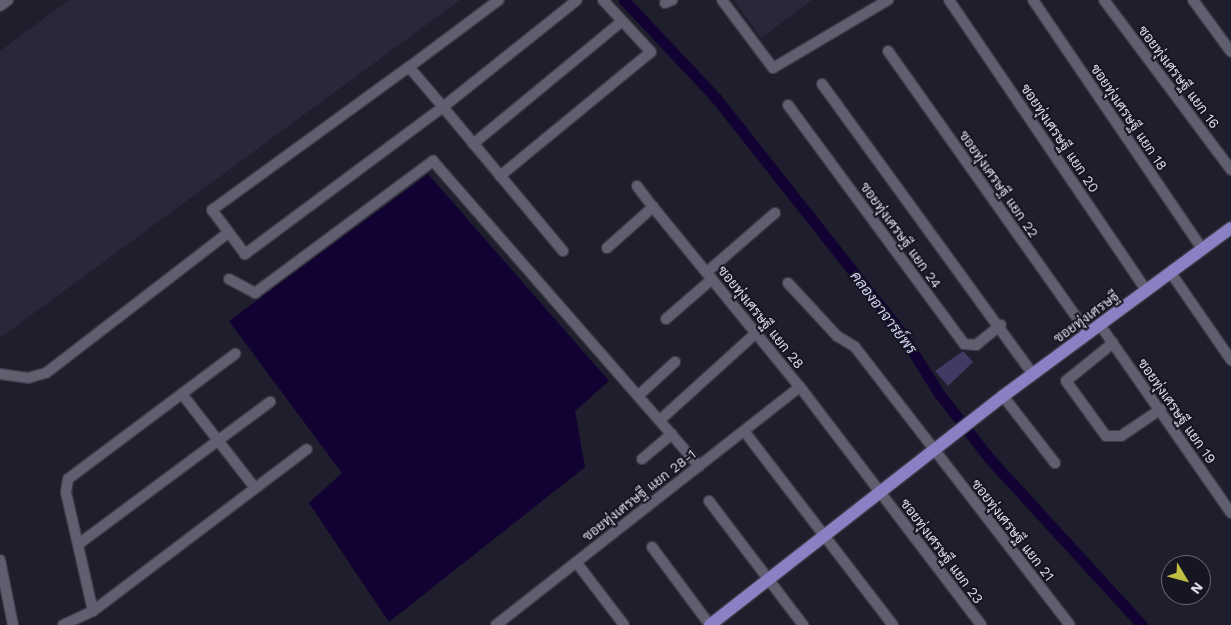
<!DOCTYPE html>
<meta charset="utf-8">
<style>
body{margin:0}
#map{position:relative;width:1231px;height:625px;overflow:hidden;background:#1f1e2c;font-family:"Work Sans",Sarabun,sans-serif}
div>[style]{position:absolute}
.built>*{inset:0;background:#29273a}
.green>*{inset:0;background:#403b64}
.water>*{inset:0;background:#110233}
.canal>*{height:11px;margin:-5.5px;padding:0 5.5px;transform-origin:5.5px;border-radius:5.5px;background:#110233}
.roads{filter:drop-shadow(1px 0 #3c3b46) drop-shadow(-1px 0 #3c3b46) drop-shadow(0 1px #3c3b46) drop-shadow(0 -1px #3c3b46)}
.minor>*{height:10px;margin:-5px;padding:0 5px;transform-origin:5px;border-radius:5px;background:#605f70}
.major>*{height:12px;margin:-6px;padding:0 6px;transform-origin:6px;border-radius:6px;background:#8981c4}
span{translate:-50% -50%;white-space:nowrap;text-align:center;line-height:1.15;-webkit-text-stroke:4px #161522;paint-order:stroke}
.street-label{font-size:14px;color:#dcdce6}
.water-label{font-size:15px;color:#d3d1f4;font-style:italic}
.north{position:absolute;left:1161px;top:555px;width:50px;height:50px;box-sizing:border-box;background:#161522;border:1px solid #656570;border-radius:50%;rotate:127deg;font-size:14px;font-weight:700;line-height:20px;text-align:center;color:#dcdce6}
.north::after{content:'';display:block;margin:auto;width:18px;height:22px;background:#c0be41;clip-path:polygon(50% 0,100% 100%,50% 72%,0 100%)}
</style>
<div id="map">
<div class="built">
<div style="clip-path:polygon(69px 0,460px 0,0 338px,0 51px)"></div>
<div style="clip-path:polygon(734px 0,812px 0,761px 38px)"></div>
</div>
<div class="green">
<div style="clip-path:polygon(963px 351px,973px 362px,948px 386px,935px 371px)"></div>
</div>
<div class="water">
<div style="clip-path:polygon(428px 174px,609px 381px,575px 411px,585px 467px,389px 622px,309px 503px,342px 473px,229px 321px)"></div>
</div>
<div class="canal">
<div style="left:624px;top:0;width:134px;rotate:46.8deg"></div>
<div style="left:716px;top:98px;width:297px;rotate:51.7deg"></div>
<div style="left:900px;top:331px;width:72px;rotate:58.1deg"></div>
<div style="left:938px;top:392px;width:82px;rotate:52.4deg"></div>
<div style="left:988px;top:457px;width:228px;rotate:47.5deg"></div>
</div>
<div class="roads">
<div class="minor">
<div style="left:722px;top:0;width:85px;rotate:53.1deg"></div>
<div style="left:773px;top:68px;width:134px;rotate:-30.6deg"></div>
<div style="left:949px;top:0;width:352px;rotate:55.8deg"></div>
<div style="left:1033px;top:0;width:302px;rotate:55.8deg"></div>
<div style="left:1104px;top:0;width:212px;rotate:53.2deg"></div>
<div style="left:1193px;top:0;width:64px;rotate:53.8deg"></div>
<div style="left:665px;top:3px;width:8px;rotate:-23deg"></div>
<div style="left:0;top:6px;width:10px;rotate:-37deg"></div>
<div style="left:888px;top:51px;width:346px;rotate:54.7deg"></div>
<div style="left:409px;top:67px;width:52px;rotate:49.6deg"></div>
<div style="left:443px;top:107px;width:247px;rotate:143.4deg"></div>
<div style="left:245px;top:254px;width:55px;rotate:-126.9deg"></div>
<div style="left:212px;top:210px;width:243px;rotate:-36deg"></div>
<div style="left:409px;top:67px;width:112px;rotate:-36.7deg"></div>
<div style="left:822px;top:84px;width:359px;rotate:54deg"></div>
<div style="left:788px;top:105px;width:297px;rotate:53.6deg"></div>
<div style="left:964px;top:344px;width:12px;rotate:5deg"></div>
<div style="left:976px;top:345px;width:32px;rotate:-39deg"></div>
<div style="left:473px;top:144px;width:193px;rotate:-39.5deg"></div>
<div style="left:500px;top:176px;width:195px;rotate:-39.4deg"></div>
<div style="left:651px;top:52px;width:71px;rotate:-132.7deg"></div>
<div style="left:637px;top:186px;width:26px;rotate:53deg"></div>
<div style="left:607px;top:248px;width:62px;rotate:-41.7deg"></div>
<div style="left:653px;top:207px;width:232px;rotate:50.8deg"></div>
<div style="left:800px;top:387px;width:299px;rotate:52.7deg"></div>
<div style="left:563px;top:251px;width:187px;rotate:-129.8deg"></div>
<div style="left:443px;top:107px;width:171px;rotate:-38.6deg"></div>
<div style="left:707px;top:272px;width:90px;rotate:-40.9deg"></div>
<div style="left:1171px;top:273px;width:106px;rotate:55.4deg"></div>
<div style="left:229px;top:279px;width:30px;rotate:28deg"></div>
<div style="left:255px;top:293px;width:222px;rotate:-36.6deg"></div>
<div style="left:433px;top:161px;width:405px;rotate:48.9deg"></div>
<div style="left:788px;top:283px;width:72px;rotate:47.2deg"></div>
<div style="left:837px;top:336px;width:21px;rotate:31deg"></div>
<div style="left:855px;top:347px;width:351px;rotate:52.3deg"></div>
<div style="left:666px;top:319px;width:61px;rotate:-41deg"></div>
<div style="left:1100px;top:325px;width:229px;rotate:55.1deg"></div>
<div style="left:1113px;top:343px;width:60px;rotate:141deg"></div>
<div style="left:1066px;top:381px;width:68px;rotate:54deg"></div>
<div style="left:1106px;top:436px;width:15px"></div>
<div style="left:1121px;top:436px;width:48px;rotate:-34deg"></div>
<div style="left:0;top:374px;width:28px;rotate:8deg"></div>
<div style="left:28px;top:378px;width:19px;rotate:-16deg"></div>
<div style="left:46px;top:373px;width:230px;rotate:-37.6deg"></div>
<div style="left:182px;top:394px;width:119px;rotate:52.2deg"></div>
<div style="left:639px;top:395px;width:49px;rotate:-42.5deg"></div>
<div style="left:1003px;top:396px;width:85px;rotate:52.2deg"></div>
<div style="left:660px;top:420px;width:130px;rotate:-42.2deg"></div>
<div style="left:744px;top:431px;width:245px;rotate:52.5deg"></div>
<div style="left:642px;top:459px;width:39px;rotate:-40deg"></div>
<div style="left:709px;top:501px;width:156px;rotate:52.8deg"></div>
<div style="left:80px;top:543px;width:237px;rotate:-36.6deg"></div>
<div style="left:652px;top:547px;width:97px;rotate:53.4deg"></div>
<div style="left:0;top:560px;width:66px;rotate:78.7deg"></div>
<div style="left:576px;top:562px;width:79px;rotate:52.7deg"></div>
<div style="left:93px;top:611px;width:122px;rotate:-102.8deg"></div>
<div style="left:66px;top:492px;width:13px;rotate:-81deg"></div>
<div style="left:68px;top:479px;width:209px;rotate:-36.8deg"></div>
<div style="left:63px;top:625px;width:33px;rotate:-25deg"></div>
<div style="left:93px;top:611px;width:268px;rotate:-37.1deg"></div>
<div style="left:496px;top:625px;width:386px;rotate:-38.1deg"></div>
</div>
<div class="major">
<div style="left:710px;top:625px;width:372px;rotate:-38deg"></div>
<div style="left:1003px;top:396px;width:283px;rotate:-36.4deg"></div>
</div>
</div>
<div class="street-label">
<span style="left:1179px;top:77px;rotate:53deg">ซอยทุ่งเศรษฐี แยก 16</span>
<span style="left:1129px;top:117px;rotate:56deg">ซอยทุ่งเศรษฐี แยก 18</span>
<span style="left:1060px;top:138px;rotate:56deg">ซอยทุ่งเศรษฐี แยก 20</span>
<span style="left:999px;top:184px;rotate:55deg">ซอยทุ่งเศรษฐี แยก 22</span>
<span style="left:901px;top:235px;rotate:54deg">ซอยทุ่งเศรษฐี แยก 24</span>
<span style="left:761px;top:317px;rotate:51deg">ซอยทุ่งเศรษฐี แยก 28</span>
<span style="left:1086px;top:317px;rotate:-36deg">ซอยทุ่งเศรษฐี</span>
<span style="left:1177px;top:411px;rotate:55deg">ซอยทุ่งเศรษฐี แยก 19</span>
<span style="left:639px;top:495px;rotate:-38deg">ซอยทุ่งเศรษฐี แยก 28-1</span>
<span style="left:1013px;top:530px;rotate:52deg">ซอยทุ่งเศรษฐี แยก 21</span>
<span style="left:942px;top:551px;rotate:53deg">ซอยทุ่งเศรษฐี แยก 23</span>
</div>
<div class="water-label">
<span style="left:883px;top:313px;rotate:53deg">คลองอาจารย์พร</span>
</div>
<div class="north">N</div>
</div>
